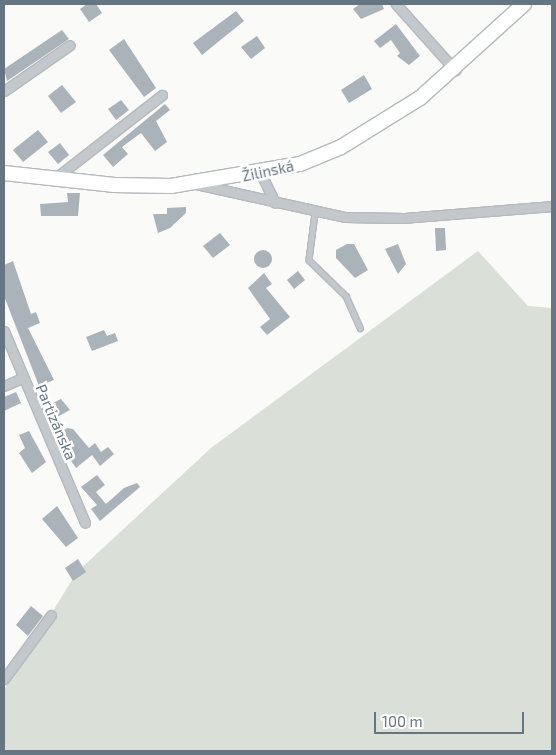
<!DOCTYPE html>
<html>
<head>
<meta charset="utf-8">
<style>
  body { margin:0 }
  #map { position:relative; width:556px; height:755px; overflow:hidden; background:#fafaf8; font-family:"Exo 2",sans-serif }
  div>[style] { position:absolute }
  .green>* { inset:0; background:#dadfd7 }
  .building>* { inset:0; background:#aab3b9 }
  .round { border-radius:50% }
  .roads { filter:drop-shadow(1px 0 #b5babe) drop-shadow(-1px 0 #b5babe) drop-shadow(0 1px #b5babe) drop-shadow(0 -1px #b5babe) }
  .service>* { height:4.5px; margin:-2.25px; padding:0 2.25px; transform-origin:2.25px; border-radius:2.25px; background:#c3c8cc }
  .minor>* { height:9px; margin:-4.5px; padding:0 4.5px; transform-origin:4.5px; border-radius:4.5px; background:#c3c8cc }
  .primary>* { height:14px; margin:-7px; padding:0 7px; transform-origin:7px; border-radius:7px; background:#fff }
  span { translate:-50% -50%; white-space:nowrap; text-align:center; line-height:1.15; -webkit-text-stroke:5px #fff; paint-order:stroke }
  .street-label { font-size:15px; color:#657683 }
  .frame { position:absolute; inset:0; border:5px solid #657683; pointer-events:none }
  .scale { position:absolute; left:374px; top:712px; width:150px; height:22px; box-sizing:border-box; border:2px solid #657683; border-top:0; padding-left:6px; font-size:15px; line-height:18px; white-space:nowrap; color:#657683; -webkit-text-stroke:4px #fff; paint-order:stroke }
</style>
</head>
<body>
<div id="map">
  <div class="green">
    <i style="clip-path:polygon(478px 251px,528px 306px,552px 308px,552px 751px,4px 751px,4px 690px,77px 572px,211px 448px)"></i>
  </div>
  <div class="building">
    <i style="clip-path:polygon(87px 4px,96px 4px,102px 13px,89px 22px,80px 9px)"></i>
    <i style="clip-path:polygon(360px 4px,382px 4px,384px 9px,361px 19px,353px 9px)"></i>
    <i style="clip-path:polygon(236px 11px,244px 21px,202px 55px,193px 43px)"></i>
    <i style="clip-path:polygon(396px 24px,420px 56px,409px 65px,397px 56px,400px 53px,391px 40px,380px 48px,374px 41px)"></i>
    <i style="clip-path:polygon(62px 30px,69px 39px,7px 81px,4px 69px)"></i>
    <i style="clip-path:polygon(257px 36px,265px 48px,251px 59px,241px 47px)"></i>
    <i style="clip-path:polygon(124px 39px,156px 88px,144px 97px,109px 50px)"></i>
    <i style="clip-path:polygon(364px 75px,372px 89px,349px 103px,341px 90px)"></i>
    <i style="clip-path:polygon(62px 85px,76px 102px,61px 113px,48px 96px)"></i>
    <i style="clip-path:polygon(121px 100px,129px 110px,116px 120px,108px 109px)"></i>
    <i style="clip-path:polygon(165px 104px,170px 110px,156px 121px,167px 142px,155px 151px,141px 133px,122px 147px,128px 154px,113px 167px,103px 155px)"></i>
    <i style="clip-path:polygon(38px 130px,48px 142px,23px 162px,13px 150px)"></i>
    <i style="clip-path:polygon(60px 143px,69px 155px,58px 164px,48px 152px)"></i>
    <i style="clip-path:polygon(67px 193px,80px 193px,78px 216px,41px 216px,40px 204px,68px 202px)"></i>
    <i style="clip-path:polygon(186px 207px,186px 213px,170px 228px,158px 233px,153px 214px,167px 214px,167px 208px)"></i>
    <i style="clip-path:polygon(435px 228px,445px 228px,446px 250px,436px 251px)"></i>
    <i style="clip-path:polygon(220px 233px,230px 245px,213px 258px,203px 246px)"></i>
    <i style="clip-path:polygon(347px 244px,354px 244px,368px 270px,355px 278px,336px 258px,336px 250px)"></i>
    <i style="clip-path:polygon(398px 244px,406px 264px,398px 274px,385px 249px)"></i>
    <i class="round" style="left:254px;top:250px;width:18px;height:18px"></i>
    <i style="clip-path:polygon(13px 261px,31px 314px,36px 312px,40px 323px,28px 328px,54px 380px,39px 386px,4px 296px,4px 265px)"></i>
    <i style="clip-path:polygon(298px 271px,305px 280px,294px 289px,287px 280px)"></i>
    <i style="clip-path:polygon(264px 273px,272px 284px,266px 288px,290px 317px,267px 335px,260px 327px,270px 319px,248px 288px)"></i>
    <i style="clip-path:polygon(104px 330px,107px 336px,115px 333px,118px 341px,92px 351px,86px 337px)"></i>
    <i style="clip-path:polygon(16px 392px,21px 403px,4px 411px,4px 397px)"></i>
    <i style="clip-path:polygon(61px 399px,70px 410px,55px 418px,49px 405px)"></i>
    <i style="clip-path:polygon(67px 428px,73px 429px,89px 448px,95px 443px,101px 452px,108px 447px,114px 454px,100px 466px,92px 455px,76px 468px,69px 458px,73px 455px,57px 436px)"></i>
    <i style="clip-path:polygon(29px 431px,46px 462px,32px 473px,19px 453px,25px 448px,19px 435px)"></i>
    <i style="clip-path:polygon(97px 475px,105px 485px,96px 492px,106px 504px,124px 488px,137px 483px,140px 487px,100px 521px,91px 509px,97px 505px,81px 487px)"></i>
    <i style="clip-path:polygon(57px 506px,78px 538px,66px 547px,42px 519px)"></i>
    <i style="clip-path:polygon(78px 559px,86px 572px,73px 581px,65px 568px)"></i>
    <i style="clip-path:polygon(31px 606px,43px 616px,28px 636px,16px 625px)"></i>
  </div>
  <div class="roads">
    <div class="service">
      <i style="left:315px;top:213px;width:47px;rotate:97.3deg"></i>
      <i style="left:309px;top:260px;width:52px;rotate:44.2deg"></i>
      <i style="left:346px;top:296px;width:35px;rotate:66deg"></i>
    </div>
    <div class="minor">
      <i style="left:396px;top:4px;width:89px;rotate:48.2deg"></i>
      <i style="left:4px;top:91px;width:80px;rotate:-34.9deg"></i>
      <i style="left:261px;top:174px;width:32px;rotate:64deg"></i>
      <i style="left:54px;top:179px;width:137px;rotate:-37.9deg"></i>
      <i style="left:196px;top:184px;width:153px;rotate:12.5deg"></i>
      <i style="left:345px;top:217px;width:58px;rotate:1deg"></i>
      <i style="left:403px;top:218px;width:149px;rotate:-4.6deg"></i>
      <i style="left:4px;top:331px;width:208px;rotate:67.1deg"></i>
      <i style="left:4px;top:386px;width:20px;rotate:-24deg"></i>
      <i style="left:4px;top:679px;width:79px;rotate:-53.7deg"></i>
    </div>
    <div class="primary">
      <i style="left:4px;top:173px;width:111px;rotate:6.2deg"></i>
      <i style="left:114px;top:185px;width:57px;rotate:1deg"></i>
      <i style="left:171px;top:186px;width:131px;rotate:-9.7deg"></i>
      <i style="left:300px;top:164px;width:44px;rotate:-22.5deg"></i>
      <i style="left:341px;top:147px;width:93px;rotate:-31.8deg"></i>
      <i style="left:420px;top:98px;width:140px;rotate:-42.1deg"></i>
    </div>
  </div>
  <div class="street-label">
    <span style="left:268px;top:171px;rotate:-12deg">Žilinská</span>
    <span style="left:56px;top:422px;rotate:67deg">Partizánska</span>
  </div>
  <div class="frame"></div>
  <div class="scale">100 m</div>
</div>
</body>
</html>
